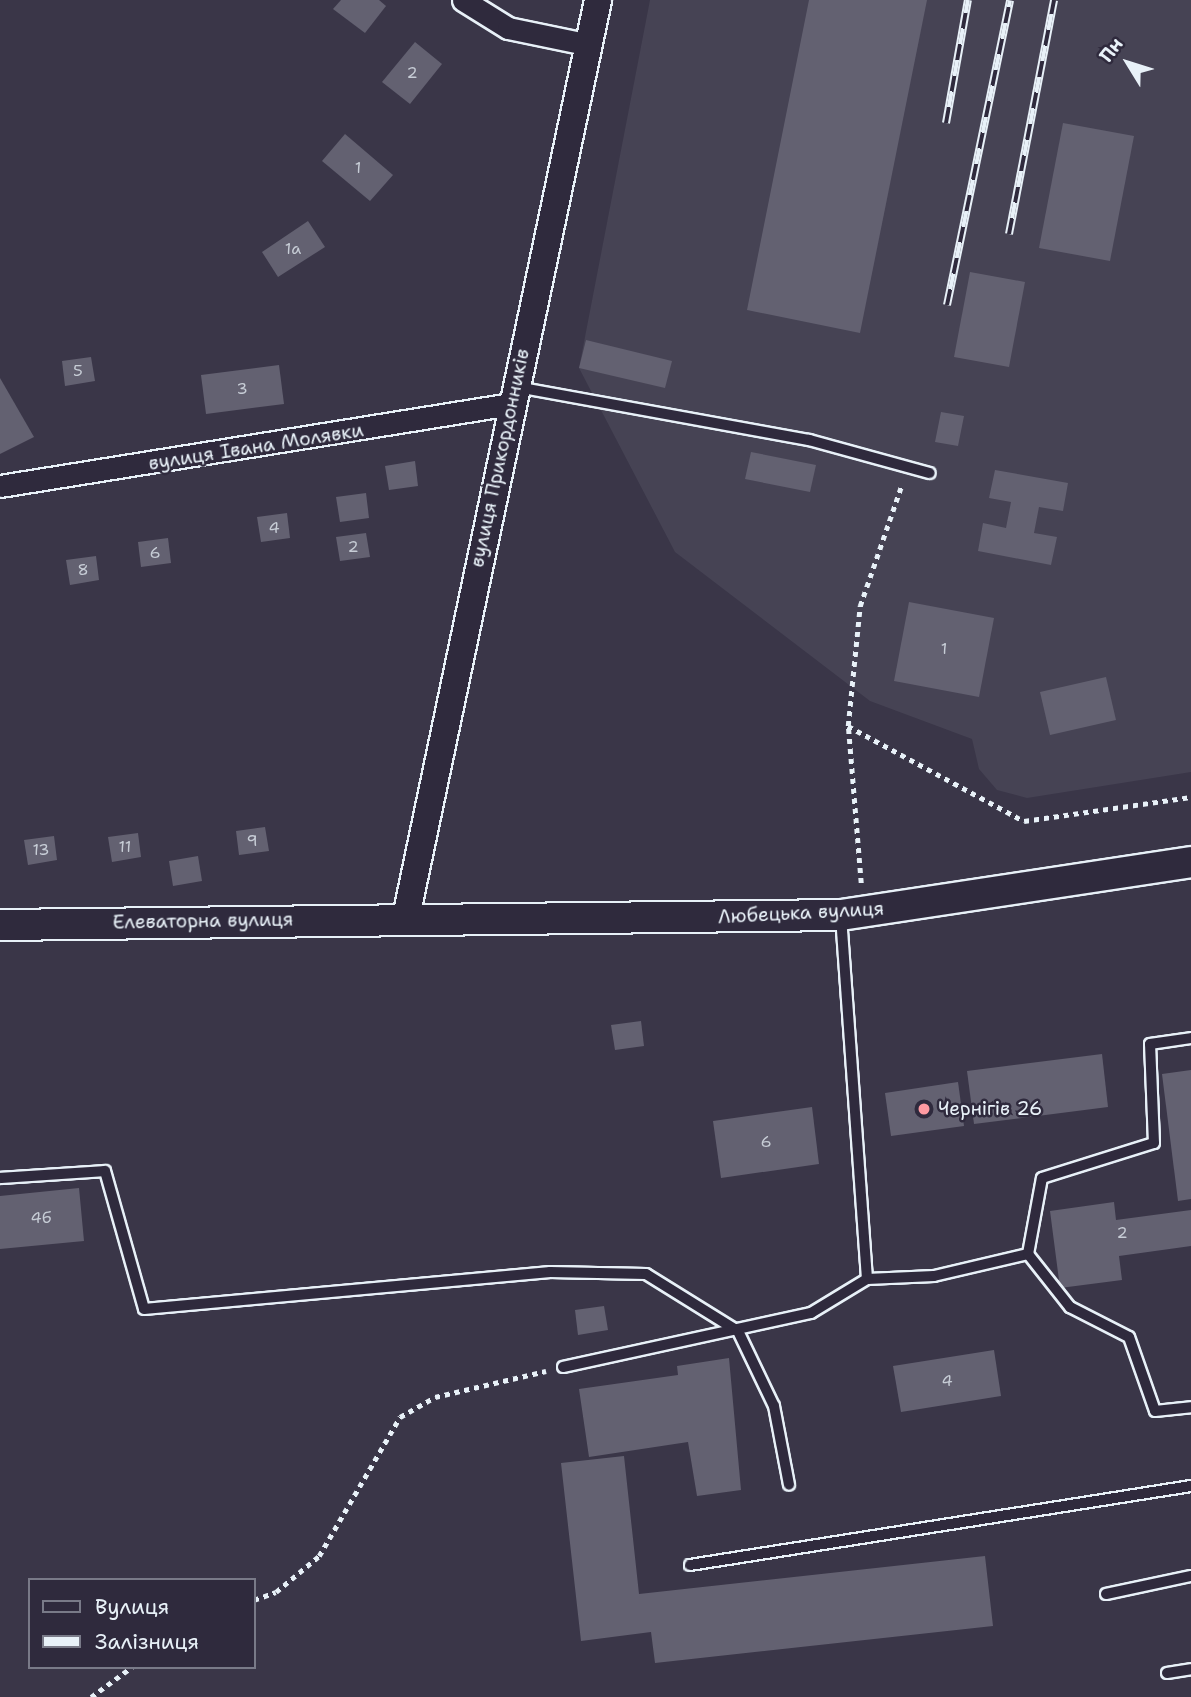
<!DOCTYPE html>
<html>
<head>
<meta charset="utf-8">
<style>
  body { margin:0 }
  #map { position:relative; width:1191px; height:1697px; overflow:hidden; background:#3a3648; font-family:"Shantell Sans",sans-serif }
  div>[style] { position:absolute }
  .built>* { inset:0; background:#464354 }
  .building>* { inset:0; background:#636171 }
  .path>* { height:4.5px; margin-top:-2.25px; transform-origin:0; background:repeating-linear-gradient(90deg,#e8f1f8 0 5px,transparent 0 10px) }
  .roads { filter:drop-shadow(2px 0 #e8f1f8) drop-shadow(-2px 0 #e8f1f8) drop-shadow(0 2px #e8f1f8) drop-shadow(0 -2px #e8f1f8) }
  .service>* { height:10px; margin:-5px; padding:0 5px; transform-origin:5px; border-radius:5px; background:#2f2a3d }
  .minor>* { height:21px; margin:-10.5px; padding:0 10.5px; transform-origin:10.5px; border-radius:10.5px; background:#2f2a3d }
  .tertiary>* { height:26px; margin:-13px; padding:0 13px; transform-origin:13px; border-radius:13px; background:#2f2a3d }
  .secondary>* { height:30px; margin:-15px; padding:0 15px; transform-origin:15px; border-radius:15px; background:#2f2a3d }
  .rail>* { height:8px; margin-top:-4px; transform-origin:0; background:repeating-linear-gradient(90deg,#2f2a3d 0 16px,#e8f1f8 0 32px); box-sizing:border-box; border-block:2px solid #e8f1f8 }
  .dots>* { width:19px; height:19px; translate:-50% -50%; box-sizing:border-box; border:4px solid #2f2a3d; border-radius:50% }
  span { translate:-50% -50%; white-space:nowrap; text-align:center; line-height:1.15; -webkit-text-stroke:5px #2f2a3d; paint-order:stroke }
  .number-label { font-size:16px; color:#c7cdd6 }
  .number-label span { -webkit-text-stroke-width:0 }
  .street-label { font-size:19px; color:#e8f1f8 }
  .poi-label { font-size:19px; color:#e8f1f8 }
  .left { translate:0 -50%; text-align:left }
  .legend { position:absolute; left:28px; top:1578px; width:228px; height:91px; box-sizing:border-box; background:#2f2a3d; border:2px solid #797a88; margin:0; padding:9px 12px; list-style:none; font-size:21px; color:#e8f1f8 }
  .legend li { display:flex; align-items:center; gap:14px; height:35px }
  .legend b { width:35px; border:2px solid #797a88 }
  .north { position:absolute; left:1093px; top:28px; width:70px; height:70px; -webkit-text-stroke:5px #2f2a3d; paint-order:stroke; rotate:308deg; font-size:19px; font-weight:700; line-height:28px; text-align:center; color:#e8f1f8 }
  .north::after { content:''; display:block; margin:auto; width:24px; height:32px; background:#e8f1f8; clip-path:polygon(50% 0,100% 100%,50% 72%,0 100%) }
</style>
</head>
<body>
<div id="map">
  <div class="built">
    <i style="clip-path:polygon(650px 0,1191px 0,1191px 772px,1027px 798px,997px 790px,979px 769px,972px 739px,870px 701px,675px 552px,579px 368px)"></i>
  </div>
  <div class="building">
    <i style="clip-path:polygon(341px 0,379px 0,386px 6px,365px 33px,333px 9px)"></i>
    <i style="clip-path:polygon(809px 0,927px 0,860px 333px,747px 310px)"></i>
    <i style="clip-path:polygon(415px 42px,442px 64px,410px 104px,382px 82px)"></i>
    <i style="clip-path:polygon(1063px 123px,1134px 136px,1110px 261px,1039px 248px)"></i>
    <i style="clip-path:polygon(345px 134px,393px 175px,370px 201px,322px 161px)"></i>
    <i style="clip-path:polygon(308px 221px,325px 247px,278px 277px,262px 252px)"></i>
    <i style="clip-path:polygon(970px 272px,1025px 282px,1009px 367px,954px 357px)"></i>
    <i style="clip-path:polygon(586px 340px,672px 361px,665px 388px,579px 368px)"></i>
    <i style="clip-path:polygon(91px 357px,95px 381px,65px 386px,62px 361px)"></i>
    <i style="clip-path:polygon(279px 365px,284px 404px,206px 414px,201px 375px)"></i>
    <i style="clip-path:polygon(0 378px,34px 437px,0 454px)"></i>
    <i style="clip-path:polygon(941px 412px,964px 416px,958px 446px,935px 442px)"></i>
    <i style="clip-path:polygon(751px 452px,816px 465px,810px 492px,745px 479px)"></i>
    <i style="clip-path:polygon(415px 461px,418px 486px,389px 490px,385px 466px)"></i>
    <i style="clip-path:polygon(995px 470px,1068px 483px,1063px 511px,1039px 507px,1034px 533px,1057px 537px,1051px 565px,978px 551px,983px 523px,1006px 528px,1011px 502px,989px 498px)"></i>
    <i style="clip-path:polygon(366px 493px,369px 518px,340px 522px,336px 497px)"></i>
    <i style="clip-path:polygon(287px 513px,290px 538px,261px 542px,257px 517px)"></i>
    <i style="clip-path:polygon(366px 533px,370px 557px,340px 561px,336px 537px)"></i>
    <i style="clip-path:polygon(168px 538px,171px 563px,141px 567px,138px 542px)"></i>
    <i style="clip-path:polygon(96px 556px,99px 580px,70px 585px,66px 560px)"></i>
    <i style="clip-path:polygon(909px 602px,994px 618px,979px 697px,894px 681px)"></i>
    <i style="clip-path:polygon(1106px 677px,1116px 720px,1050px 735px,1040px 692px)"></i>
    <i style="clip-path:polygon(265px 827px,269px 851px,239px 855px,236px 831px)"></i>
    <i style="clip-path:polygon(138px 833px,141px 857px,112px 862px,108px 837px)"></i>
    <i style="clip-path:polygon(54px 836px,57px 860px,28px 865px,24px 840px)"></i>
    <i style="clip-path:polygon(198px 856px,202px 881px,173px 886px,169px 861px)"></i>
    <i style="clip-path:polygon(641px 1021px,644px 1046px,615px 1050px,611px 1025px)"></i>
    <i style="clip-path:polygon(1102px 1054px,1108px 1107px,974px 1124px,967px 1071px)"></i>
    <i style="clip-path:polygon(1191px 1070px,1191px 1199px,1178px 1201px,1162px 1074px)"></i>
    <i style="clip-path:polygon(958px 1082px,964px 1126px,891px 1136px,885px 1093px)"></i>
    <i style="clip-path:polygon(812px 1107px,819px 1164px,721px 1178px,713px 1121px)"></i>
    <i style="clip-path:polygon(79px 1188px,84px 1241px,0 1249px,0 1196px)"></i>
    <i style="clip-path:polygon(1114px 1202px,1116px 1220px,1191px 1210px,1191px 1246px,1119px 1256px,1122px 1280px,1060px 1288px,1050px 1211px)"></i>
    <i style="clip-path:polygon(604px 1306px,608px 1330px,578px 1335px,575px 1310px)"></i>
    <i style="clip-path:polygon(994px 1350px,1001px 1396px,901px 1412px,893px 1366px)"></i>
    <i style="clip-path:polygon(729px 1358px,741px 1490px,697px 1496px,688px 1442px,589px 1457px,579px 1389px,678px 1375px,677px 1366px)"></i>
    <i style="clip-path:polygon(624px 1456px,639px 1594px,985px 1556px,993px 1626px,655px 1663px,651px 1632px,581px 1641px,561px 1463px)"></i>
  </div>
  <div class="path">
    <i style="left:848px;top:726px;width:200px;rotate:28.4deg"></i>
    <i style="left:1024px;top:821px;width:169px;rotate:-8.2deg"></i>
    <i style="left:861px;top:883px;width:158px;rotate:-94.7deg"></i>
    <i style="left:848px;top:726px;width:121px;rotate:-84.3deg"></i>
    <i style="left:860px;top:606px;width:129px;rotate:-71deg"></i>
    <i style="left:254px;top:1600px;width:23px;rotate:-20deg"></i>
    <i style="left:276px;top:1592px;width:56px;rotate:-39.9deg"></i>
    <i style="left:319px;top:1556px;width:161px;rotate:-59.8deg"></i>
    <i style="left:400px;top:1417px;width:40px;rotate:-29.7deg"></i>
    <i style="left:435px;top:1397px;width:114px;rotate:-13.2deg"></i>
    <i style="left:91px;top:1697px;width:51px;rotate:-36.2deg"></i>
  </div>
  <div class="roads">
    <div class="service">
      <i style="left:517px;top:387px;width:297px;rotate:10.3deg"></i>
      <i style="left:809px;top:440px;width:125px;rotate:15.3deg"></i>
      <i style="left:0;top:1178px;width:105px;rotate:-3.8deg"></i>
      <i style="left:105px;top:1171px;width:143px;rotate:74.2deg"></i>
      <i style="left:144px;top:1309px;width:408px;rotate:-5.2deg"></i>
      <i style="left:550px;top:1272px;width:96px;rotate:1.2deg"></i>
      <i style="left:646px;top:1274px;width:108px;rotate:31.8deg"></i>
      <i style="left:738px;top:1331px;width:83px;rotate:64.4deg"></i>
      <i style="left:774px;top:1406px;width:80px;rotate:79.2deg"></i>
      <i style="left:1028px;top:1254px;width:68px;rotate:51.6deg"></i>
      <i style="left:1070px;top:1307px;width:66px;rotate:27deg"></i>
      <i style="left:1129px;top:1337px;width:78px;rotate:70.6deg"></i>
      <i style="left:1155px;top:1411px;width:36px;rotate:-6deg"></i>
      <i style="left:867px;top:1279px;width:67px;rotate:-2.6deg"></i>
      <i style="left:934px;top:1276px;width:97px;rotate:-13.2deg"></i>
      <i style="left:1028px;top:1254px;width:77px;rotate:-79.6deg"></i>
      <i style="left:1042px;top:1178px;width:117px;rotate:-17.4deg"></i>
      <i style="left:1154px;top:1143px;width:99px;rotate:-92.3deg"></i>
      <i style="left:1150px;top:1044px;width:41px;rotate:-8.3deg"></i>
      <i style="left:563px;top:1367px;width:254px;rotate:-12.3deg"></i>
      <i style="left:811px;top:1313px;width:66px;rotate:-31.3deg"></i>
      <i style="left:867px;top:1279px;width:362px;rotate:-94.1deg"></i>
      <i style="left:690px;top:1565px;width:507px;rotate:-8.96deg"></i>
      <i style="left:1106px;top:1594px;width:87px;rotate:-12deg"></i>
      <i style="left:1167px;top:1673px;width:24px;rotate:-9deg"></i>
    </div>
    <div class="minor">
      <i style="left:463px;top:0;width:53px;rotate:31.9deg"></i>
      <i style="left:508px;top:28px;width:84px;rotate:11.7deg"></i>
      <i style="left:0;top:486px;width:518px;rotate:-9.12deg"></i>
    </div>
    <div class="tertiary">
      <i style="left:406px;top:917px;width:937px;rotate:-78.17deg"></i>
    </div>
    <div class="secondary">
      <i style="left:0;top:925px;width:841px;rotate:-0.68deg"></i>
      <i style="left:841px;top:915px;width:354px;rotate:-8.6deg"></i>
    </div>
  </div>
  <div class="rail">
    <i style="left:946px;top:123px;width:125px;rotate:-79.9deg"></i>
    <i style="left:1009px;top:234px;width:238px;rotate:-79.1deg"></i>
    <i style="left:947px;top:305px;width:311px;rotate:-78.3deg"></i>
  </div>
  <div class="dots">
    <i style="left:924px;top:1109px;background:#ff9aa2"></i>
  </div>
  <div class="number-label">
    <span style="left:412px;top:73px">2</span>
    <span style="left:358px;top:168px">1</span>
    <span style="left:293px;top:249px">1а</span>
    <span style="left:78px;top:371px">5</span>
    <span style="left:242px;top:389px">3</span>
    <span style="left:274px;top:528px">4</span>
    <span style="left:353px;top:547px">2</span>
    <span style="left:155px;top:553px">6</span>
    <span style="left:83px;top:570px">8</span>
    <span style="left:944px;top:649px">1</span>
    <span style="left:252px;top:841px">9</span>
    <span style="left:125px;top:847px">11</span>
    <span style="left:41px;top:850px">13</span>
    <span style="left:766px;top:1142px">6</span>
    <span style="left:41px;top:1218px">4б</span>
    <span style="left:1122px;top:1233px">2</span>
    <span style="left:947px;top:1381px">4</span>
  </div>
  <div class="street-label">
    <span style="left:256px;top:447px;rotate:-9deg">вулиця Івана Молявки</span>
    <span style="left:500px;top:458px;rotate:-78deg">вулиця Прикордонників</span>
    <span style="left:801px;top:913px;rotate:-3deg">Любецька вулиця</span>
    <span style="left:203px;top:921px;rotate:-1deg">Елеваторна вулиця</span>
  </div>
  <div class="poi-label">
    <span class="left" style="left:938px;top:1109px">Чернігів 26</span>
  </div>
  <ul class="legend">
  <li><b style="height:9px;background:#2f2a3d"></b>Вулиця</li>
  <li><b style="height:9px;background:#e8f1f8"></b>Залізниця</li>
  </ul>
  <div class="north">Пн</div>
</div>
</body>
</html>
